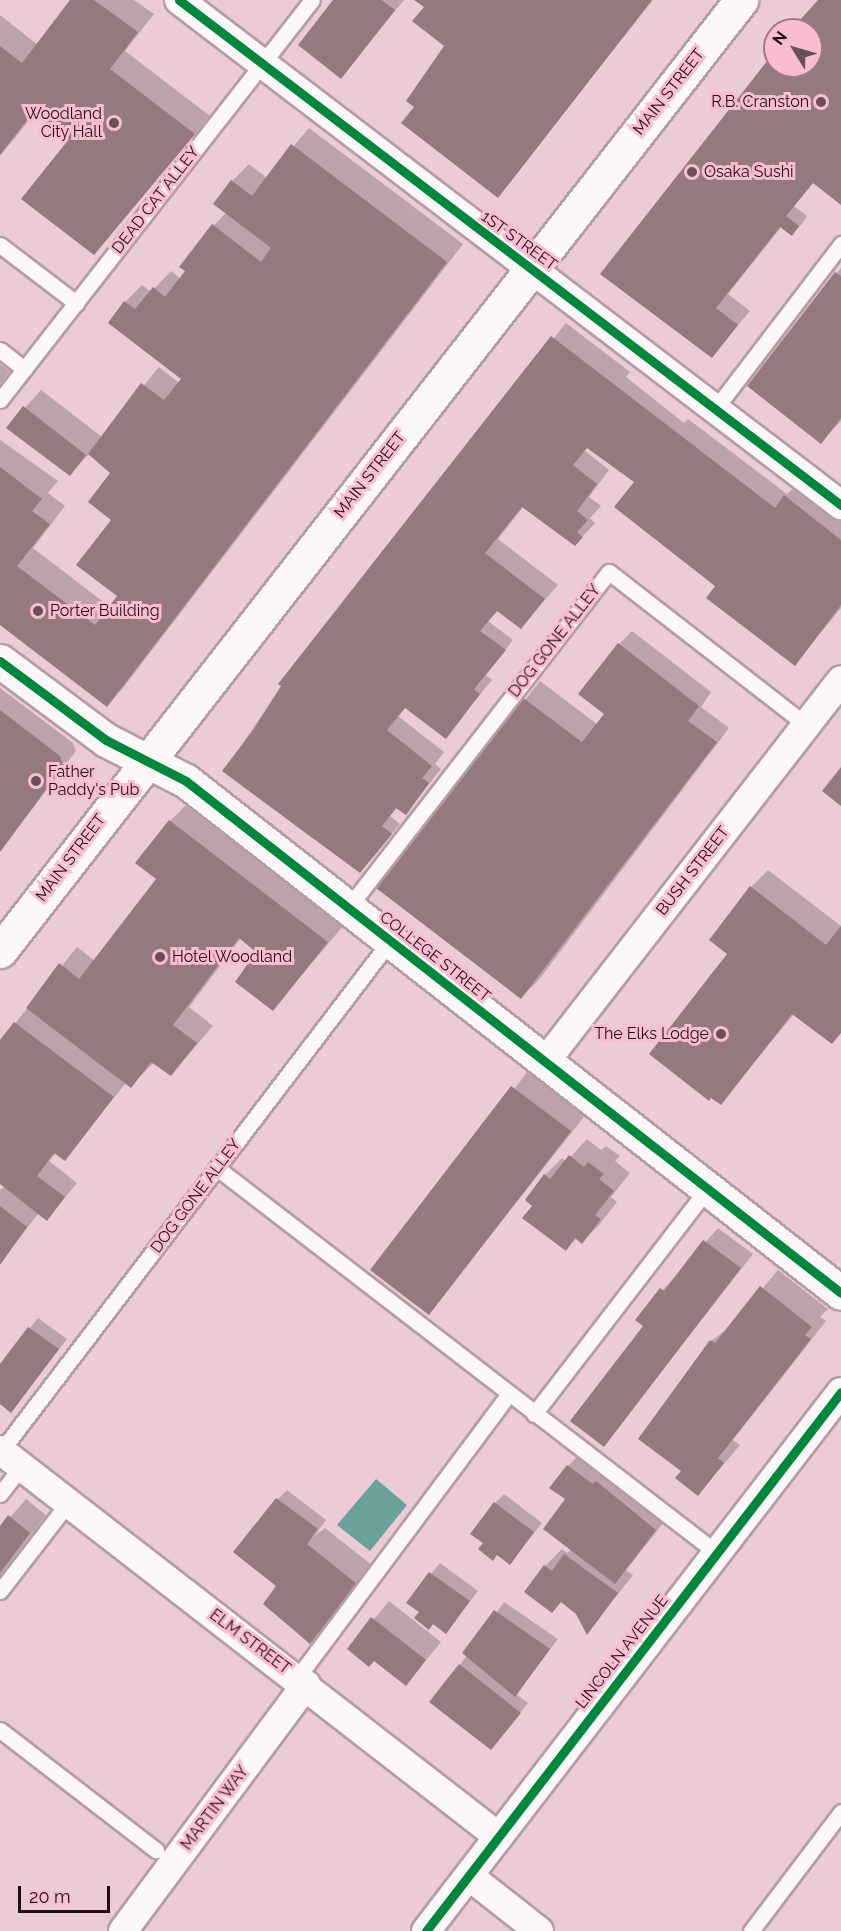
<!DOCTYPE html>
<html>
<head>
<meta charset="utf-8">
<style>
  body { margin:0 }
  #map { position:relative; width:841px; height:1931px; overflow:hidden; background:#ebcbd5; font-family:Raleway,sans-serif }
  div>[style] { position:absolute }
  .water>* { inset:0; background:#6aa29a }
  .shadow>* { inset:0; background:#0003 }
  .building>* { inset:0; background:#94797f }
  .roads { filter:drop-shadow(2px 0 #b69ca4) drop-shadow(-2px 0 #b69ca4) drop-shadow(0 2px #b69ca4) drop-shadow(0 -2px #b69ca4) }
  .lane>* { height:15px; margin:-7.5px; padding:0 7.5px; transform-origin:7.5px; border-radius:7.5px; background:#fcf7f9 }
  .street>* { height:28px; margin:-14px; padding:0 14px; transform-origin:14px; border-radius:14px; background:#fcf7f9 }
  .secondary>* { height:33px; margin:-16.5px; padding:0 16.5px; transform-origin:16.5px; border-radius:16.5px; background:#fcf7f9 }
  .primary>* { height:33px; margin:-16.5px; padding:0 16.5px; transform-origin:16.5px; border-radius:16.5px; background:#fcf7f9 }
  .cycleway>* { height:9px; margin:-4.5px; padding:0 4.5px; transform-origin:4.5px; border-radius:4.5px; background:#00873e }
  .dots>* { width:16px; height:16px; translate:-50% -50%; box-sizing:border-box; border:3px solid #f8becf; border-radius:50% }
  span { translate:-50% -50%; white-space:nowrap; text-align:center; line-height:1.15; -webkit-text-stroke:6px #f8becf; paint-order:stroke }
  .street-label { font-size:16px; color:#240c15 }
  .poi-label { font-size:16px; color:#240c15 }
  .right { translate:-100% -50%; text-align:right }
  .left { translate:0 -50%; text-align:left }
  .north { position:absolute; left:763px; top:18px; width:60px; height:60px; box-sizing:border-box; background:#f8becf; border:2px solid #a37785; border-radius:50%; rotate:307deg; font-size:16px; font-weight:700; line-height:24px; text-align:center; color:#240c15 }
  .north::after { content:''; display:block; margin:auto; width:21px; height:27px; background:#6a4f58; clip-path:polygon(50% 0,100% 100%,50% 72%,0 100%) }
  .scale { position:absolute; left:18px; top:1886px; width:92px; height:27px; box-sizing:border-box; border:3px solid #240c15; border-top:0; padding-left:8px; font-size:18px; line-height:21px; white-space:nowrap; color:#240c15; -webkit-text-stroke:4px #f8becf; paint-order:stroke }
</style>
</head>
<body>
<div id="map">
  <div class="water">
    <i style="clip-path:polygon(376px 1479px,407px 1505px,370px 1551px,337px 1525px)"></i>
  </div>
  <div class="shadow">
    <i style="clip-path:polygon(72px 0,134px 0,154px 14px,125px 51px,210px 116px,94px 253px,71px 139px,36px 112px,0 156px,0 15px,38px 45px)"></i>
    <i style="clip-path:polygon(334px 0,404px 0,341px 77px)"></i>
    <i style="clip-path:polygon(417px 0,652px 0,652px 1px,498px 196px,416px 107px,446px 46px,426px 7px)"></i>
    <i style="clip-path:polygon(820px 0,841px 0,841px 203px,814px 182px,794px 206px,807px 216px,801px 225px,792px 234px,782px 226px,728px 294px,750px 311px,712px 356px,602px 274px,775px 56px,775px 66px,811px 66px,811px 30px,796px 30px)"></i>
    <i style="clip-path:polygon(309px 128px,463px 244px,123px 688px,106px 705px,0 624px,0 440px,58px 481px,48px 493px,65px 506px,33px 548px,110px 607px,119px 596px,112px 472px,89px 454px,70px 474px,8px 427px,41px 390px,102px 437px,159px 367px,179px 383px,183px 378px,125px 302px,142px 285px,151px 292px,171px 271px,181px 279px,214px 225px,227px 212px,232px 181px,249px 164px,267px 178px)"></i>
    <i style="clip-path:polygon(841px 268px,841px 421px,821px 442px,749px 386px)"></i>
    <i style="clip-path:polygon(566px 323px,630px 372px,626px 377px,684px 423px,688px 419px,787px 494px,802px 479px,841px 510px,841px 608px,795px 664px,636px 482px,588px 447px,584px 450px,609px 470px,589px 497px,601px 506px,590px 518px,595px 523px,588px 531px,574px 544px,524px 506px,498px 539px,558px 585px,521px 627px,498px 610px,488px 621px,513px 640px,486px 675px,492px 680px,445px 737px,405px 707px,398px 716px,444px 752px,435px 764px,441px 769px,406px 813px,398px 807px,390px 816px,400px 824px,369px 862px,312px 838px,224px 771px,298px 662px,380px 554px)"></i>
    <i style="clip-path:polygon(0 364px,10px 371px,0 384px)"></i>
    <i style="clip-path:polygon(632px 631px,711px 692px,701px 707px,729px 728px,538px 981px,521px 997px,378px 887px,540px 681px,597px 724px,606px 713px,619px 644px)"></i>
    <i style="clip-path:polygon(0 688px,73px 743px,76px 751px,0 852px)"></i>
    <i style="clip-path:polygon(187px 804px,344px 925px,273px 1009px,259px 951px,241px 938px,189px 1007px,213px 1026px,171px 1075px,154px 1062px,131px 1086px,126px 1083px,64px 1159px,56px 1153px,49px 1161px,77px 1183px,47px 1219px,39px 1213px,0 1262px,0 1190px,5px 1186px,0 1182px,0 1042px,77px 947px,95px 961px,158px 879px,170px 821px)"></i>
    <i style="clip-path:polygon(768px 870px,841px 926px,841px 1033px,794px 1014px,721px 1103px,729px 954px,751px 887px)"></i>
    <i style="clip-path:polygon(529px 1070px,587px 1113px,429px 1313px,372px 1270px)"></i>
    <i style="clip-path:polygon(587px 1139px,601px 1150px,606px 1146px,620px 1156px,615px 1161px,630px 1173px,611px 1197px,617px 1202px,599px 1225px,582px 1242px,577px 1238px,566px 1249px,534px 1205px,545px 1175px,562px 1158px,566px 1162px)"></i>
    <i style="clip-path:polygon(718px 1228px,753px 1254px,603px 1445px,645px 1326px,637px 1319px)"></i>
    <i style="clip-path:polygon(778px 1270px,828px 1309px,820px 1317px,826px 1321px,733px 1440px,740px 1445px,698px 1494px,683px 1471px,640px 1439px,711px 1341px,731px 1326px)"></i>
    <i style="clip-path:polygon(38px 1318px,67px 1339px,11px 1411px,0 1402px,0 1366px)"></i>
    <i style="clip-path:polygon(585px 1449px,672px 1512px,626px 1570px,633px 1575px,588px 1632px,577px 1613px,562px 1601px,552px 1611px,545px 1566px,562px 1549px,567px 1553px,572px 1549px,568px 1466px)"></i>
    <i style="clip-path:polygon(287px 1490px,326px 1520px,314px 1536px,325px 1528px,373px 1566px,310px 1642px,278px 1586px,278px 1499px)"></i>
    <i style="clip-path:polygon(504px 1494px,542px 1523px,510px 1563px,485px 1543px,495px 1503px)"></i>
    <i style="clip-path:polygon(26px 1499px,46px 1515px,0 1576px,0 1529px)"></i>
    <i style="clip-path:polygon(440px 1563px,478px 1591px,446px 1632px,408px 1603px)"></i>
    <i style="clip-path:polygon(389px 1601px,441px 1642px,406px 1684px,375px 1659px,349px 1649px)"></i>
    <i style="clip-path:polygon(504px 1602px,558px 1639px,516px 1694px,528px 1703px,491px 1748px,460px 1665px)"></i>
  </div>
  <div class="building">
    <i style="clip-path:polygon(70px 0,94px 0,138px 32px,110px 69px,195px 134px,94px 255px,21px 199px,69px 139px,33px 112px,0 155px,0 46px,22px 63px)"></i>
    <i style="clip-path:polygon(333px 0,381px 0,395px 10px,341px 79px,298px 45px)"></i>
    <i style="clip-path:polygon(414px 0,652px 0,498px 198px,401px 123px,414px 107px,406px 101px,444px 46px,412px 21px,424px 7px)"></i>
    <i style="clip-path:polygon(818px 0,841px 0,841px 205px,813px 183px,786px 216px,799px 226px,792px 236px,780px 227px,716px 308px,738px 325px,712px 358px,600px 274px,775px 51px,775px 66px,811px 66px,811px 30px,791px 30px)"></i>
    <i style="clip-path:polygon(291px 144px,447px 262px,107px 707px,0 625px,0 467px,42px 499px,32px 511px,50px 524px,17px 566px,95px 625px,117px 596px,76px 565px,111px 520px,88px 502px,110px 473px,88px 454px,141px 383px,164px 400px,181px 379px,108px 323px,124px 301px,135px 309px,153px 287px,165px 297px,185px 271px,179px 267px,212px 224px,261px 262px,271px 248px,213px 204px,231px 180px,252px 196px)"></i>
    <i style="clip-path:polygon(835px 272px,841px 276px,841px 418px,821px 444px,747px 386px)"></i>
    <i style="clip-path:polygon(551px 336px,775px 508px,784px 495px,841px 540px,841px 605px,795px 666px,706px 598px,715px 586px,614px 507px,634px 482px,587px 448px,573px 465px,597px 484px,577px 511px,588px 520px,577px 532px,583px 537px,575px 546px,522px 507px,485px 553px,545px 599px,521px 629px,497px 611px,480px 631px,506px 650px,474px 689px,480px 694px,446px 739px,405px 708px,387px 730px,432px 766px,422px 778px,429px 783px,406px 815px,396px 808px,382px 826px,392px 834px,360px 873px,222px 771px,254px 729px,281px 686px,278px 684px)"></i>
    <i style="clip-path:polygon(23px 406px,86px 455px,70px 476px,6px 428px)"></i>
    <i style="clip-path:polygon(618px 643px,699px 706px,688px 721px,717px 742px,521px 999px,376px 888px,522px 697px,582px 742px,604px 714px,578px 694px)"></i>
    <i style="clip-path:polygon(0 710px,60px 756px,63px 766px,0 852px)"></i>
    <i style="clip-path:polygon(841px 767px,841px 806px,822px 791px)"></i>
    <i style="clip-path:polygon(169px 820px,328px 942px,273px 1011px,235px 982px,256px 952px,239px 938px,173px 1025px,197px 1043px,171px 1076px,151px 1062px,131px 1088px,26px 1008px,59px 963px,79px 979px,156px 879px,135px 863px)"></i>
    <i style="clip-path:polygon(750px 886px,826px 945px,841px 926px,841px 1033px,832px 1044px,792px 1014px,721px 1105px,711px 1098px,709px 1101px,649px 1054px,727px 954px,709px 940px)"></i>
    <i style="clip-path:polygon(14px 1022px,114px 1097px,65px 1161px,54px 1153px,37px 1176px,65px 1197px,47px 1221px,0 1184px,0 1040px)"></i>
    <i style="clip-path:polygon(511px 1086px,571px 1131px,429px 1315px,370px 1270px)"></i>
    <i style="clip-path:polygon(569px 1155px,584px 1167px,588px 1162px,604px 1174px,599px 1179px,614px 1191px,595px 1215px,601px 1219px,582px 1244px,575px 1238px,566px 1251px,522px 1218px,532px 1206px,525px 1200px,544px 1174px,550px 1179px)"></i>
    <i style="clip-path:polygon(0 1206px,27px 1227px,0 1265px)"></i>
    <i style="clip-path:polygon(703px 1240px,741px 1268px,604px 1447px,570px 1421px,643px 1326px,635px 1320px,660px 1288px,664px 1291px)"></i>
    <i style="clip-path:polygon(760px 1286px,812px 1327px,805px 1335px,811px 1339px,718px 1458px,724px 1463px,698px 1496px,675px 1478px,681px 1471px,638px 1439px,710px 1340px,715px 1343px)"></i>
    <i style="clip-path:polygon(28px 1327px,59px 1349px,11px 1413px,0 1404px,0 1364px)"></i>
    <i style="clip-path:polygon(567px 1465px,593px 1484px,596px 1481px,656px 1530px,615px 1584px,543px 1529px,565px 1499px,549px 1488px)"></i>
    <i style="clip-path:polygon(276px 1498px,318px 1529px,307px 1544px,357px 1584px,310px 1644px,263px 1604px,276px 1586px,233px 1552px)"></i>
    <i style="clip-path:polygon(494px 1502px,534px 1532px,510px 1565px,497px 1555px,493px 1561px,478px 1549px,483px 1543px,470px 1534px)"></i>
    <i style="clip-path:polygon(8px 1515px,30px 1533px,0 1573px,0 1526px)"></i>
    <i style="clip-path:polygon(564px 1554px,618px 1593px,587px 1635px,576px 1614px,561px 1602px,552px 1613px,524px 1592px,544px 1565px,552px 1571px)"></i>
    <i style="clip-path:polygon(429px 1572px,470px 1601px,446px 1634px,433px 1624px,429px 1630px,414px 1618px,419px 1612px,406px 1603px)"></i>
    <i style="clip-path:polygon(494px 1610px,550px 1649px,515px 1697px,462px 1653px)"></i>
    <i style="clip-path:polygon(371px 1617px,426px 1660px,406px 1686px,374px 1661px,369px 1667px,347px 1649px)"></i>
    <i style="clip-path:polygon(459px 1664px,521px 1713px,491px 1750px,429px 1702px)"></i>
  </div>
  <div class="roads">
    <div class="lane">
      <i style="left:0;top:245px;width:96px;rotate:37.3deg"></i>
      <i style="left:0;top:350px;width:31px;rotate:38deg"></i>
      <i style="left:0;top:400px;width:507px;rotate:-52.05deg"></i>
      <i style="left:715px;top:409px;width:208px;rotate:-52.6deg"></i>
      <i style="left:348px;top:908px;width:425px;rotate:-52.2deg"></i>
      <i style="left:609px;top:572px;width:249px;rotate:37.8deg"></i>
      <i style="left:217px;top:1168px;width:631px;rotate:37.6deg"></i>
      <i style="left:534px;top:1414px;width:285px;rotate:-52.4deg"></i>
      <i style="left:1px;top:1451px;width:641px;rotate:-52.67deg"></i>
      <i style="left:0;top:1494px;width:34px;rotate:-52deg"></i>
      <i style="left:0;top:1591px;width:111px;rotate:-52.3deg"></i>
      <i style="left:297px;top:1678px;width:354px;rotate:-53.3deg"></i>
      <i style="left:0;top:1730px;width:197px;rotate:37.6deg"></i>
      <i style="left:751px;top:1931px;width:149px;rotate:-52.9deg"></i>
    </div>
    <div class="street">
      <i style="left:179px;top:0;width:833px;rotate:37.34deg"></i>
      <i style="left:545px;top:1062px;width:483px;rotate:-52.2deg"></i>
      <i style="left:0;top:1450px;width:631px;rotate:37.8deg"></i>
      <i style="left:469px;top:1876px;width:89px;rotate:38.2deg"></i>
      <i style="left:123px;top:1931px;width:307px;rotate:-53.4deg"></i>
      <i style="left:426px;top:1931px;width:680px;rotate:-52.41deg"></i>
    </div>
    <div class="secondary">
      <i style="left:0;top:661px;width:132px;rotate:36.7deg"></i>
      <i style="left:106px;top:740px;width:90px;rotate:27.1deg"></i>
      <i style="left:186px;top:781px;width:831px;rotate:38.01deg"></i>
    </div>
    <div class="primary">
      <i style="left:0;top:951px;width:1206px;rotate:-52.07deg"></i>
    </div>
  </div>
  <div class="cycleway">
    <i style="left:179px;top:0;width:833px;rotate:37.34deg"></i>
    <i style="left:0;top:661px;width:132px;rotate:36.7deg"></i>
    <i style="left:106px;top:740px;width:90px;rotate:27.1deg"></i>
    <i style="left:186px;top:781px;width:831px;rotate:38.01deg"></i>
    <i style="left:426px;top:1931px;width:680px;rotate:-52.41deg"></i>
  </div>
  <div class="dots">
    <i style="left:821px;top:102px;background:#6a4f58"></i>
    <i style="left:114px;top:123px;background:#6a4f58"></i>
    <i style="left:692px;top:172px;background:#6a4f58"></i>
    <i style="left:38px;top:611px;background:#6a4f58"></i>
    <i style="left:36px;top:781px;background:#6a4f58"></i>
    <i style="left:160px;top:957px;background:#6a4f58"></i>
    <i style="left:721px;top:1034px;background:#6a4f58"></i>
  </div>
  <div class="street-label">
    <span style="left:669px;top:92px;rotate:-52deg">MAIN STREET</span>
    <span style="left:156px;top:200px;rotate:-52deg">DEAD CAT ALLEY</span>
    <span style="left:519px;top:241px;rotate:36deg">1ST STREET</span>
    <span style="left:370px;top:475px;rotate:-52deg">MAIN STREET</span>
    <span style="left:555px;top:641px;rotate:-52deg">DOG GONE ALLEY</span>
    <span style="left:71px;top:858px;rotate:-53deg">MAIN STREET</span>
    <span style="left:693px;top:871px;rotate:-52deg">BUSH STREET</span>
    <span style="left:435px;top:957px;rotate:38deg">COLLEGE STREET</span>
    <span style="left:196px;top:1196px;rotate:-53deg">DOG GONE ALLEY</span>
    <span style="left:250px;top:1642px;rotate:37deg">ELM STREET</span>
    <span style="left:622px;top:1652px;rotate:-52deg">LINCOLN AVENUE</span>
    <span style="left:215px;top:1808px;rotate:-53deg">MARTIN WAY</span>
  </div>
  <div class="poi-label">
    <span class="right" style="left:809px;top:102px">R.B. Cranston</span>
    <span class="right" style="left:102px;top:123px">Woodland<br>City Hall</span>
    <span class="left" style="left:704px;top:172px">Osaka Sushi</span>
    <span class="left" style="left:50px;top:611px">Porter Building</span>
    <span class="left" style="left:48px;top:781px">Father<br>Paddy's Pub</span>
    <span class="left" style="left:172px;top:957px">Hotel Woodland</span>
    <span class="right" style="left:709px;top:1034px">The Elks Lodge</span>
  </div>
  <div class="north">N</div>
  <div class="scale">20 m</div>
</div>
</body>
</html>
